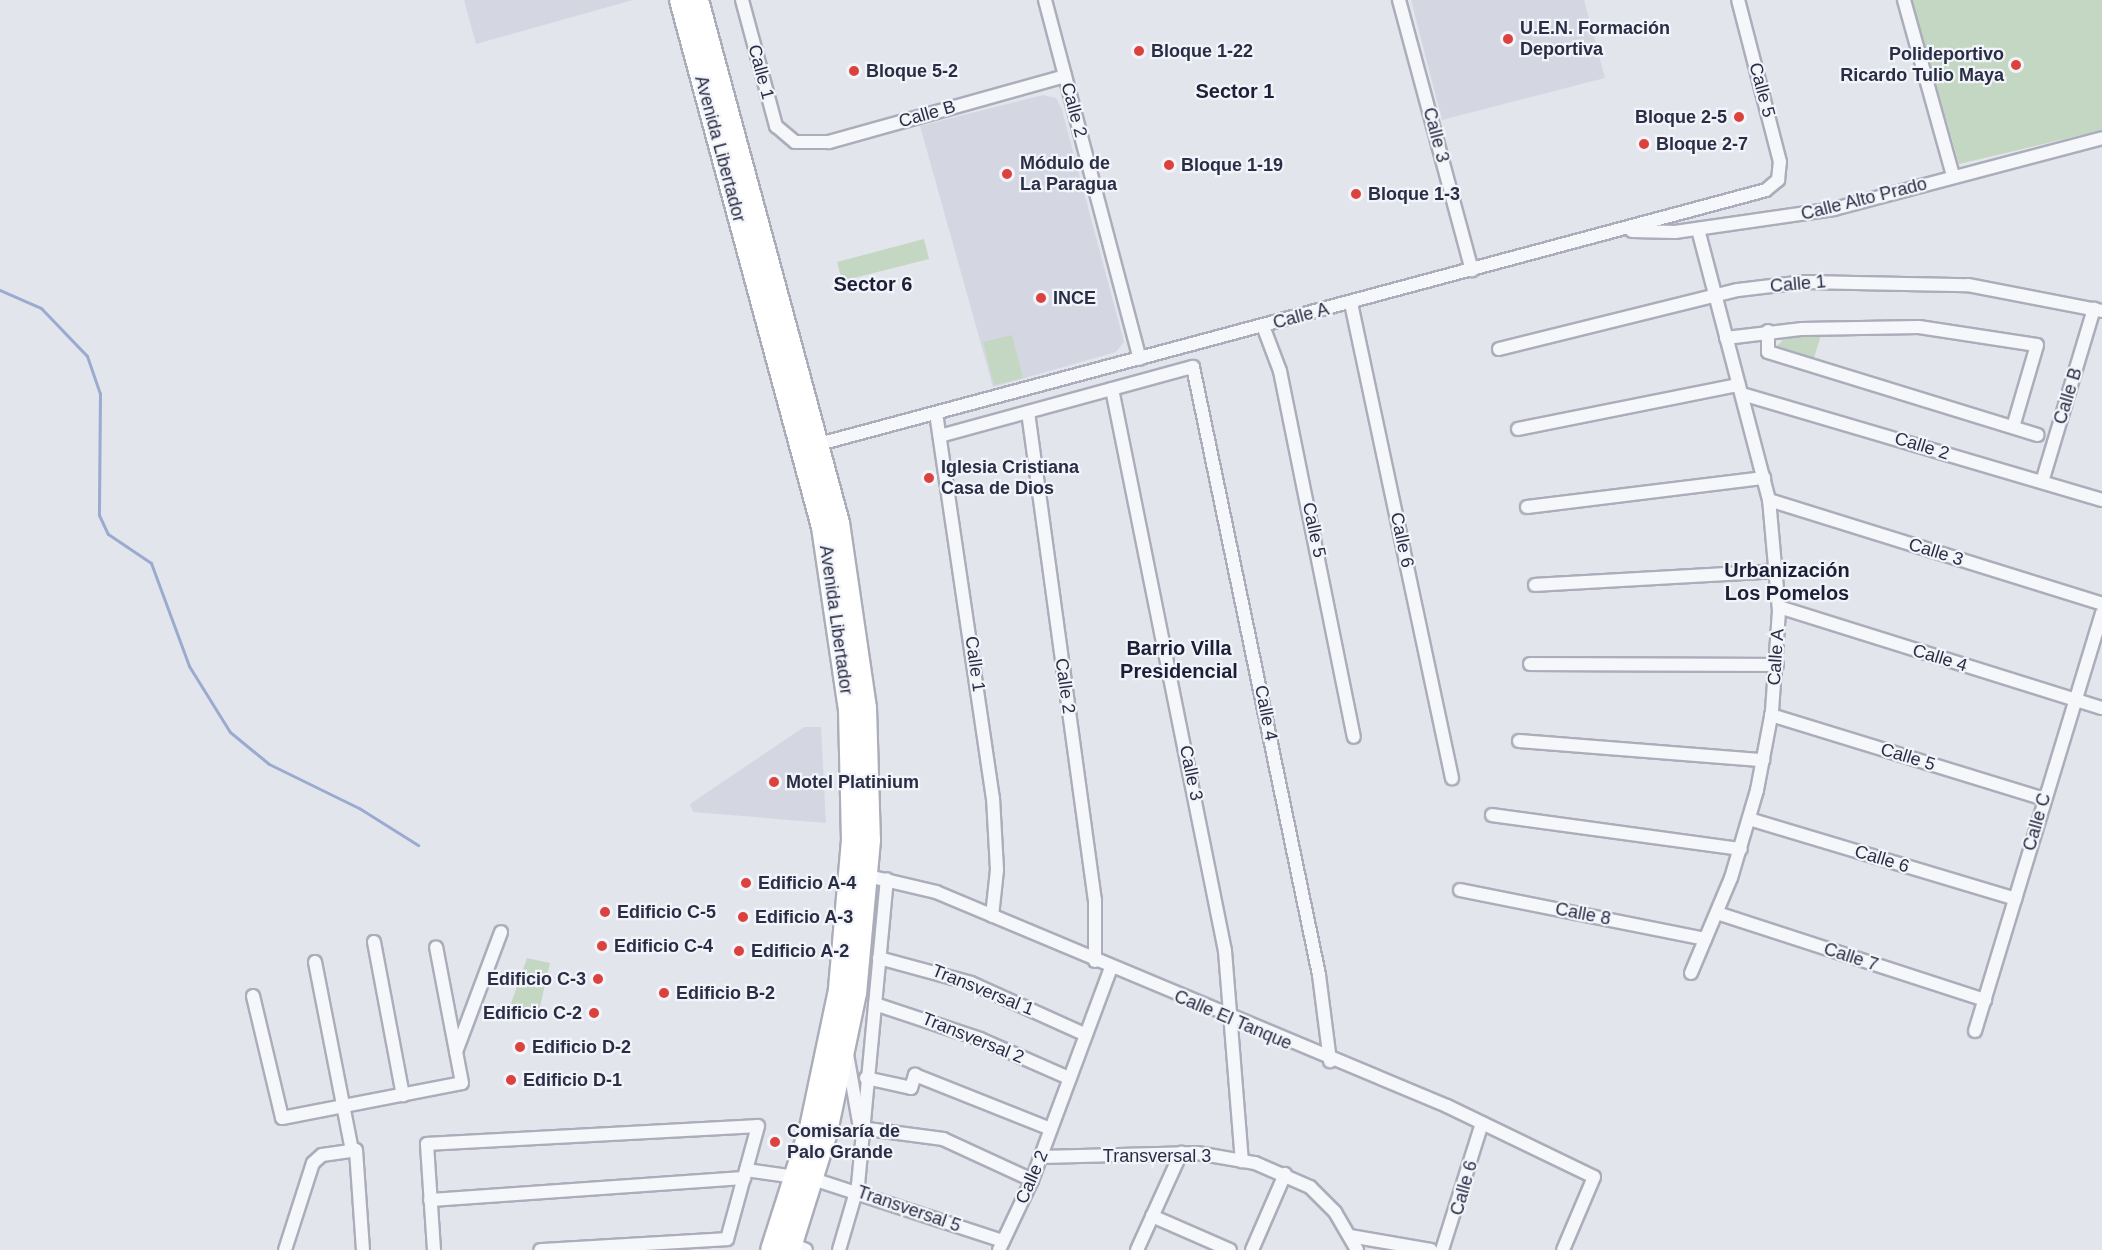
<!DOCTYPE html>
<html>
<head>
<meta charset="utf-8">
<style>
  body { margin:0 }
  #map { position:relative; width:2102px; height:1250px; overflow:hidden; background:#e3e5ec; font-family:Helvetica,sans-serif }
  div>[style] { position:absolute }
  .built>* { inset:0; background:#d4d7e1 }
  .green>* { inset:0; background:#c4d7c3 }
  .stream>* { height:3px; margin:-1.5px; padding:0 1.5px; transform-origin:1.5px; border-radius:1.5px; background:#9babcf }
  .roads { filter:drop-shadow(2px 0 #abaeba) drop-shadow(-2px 0 #abaeba) drop-shadow(0 2px #abaeba) drop-shadow(0 -2px #abaeba) }
  .street>* { height:12px; margin:-6px; padding:0 6px; transform-origin:6px; border-radius:6px; background:#f6f7fa }
  .primary>* { height:20px; margin:-10px; padding:0 10px; transform-origin:10px; border-radius:10px; background:#fff }
  .dots>* { width:16px; height:16px; translate:-50% -50%; box-sizing:border-box; border:3px solid #f3f4f9; border-radius:50% }
  span { translate:-50% -50%; white-space:nowrap; text-align:center; line-height:1.15; -webkit-text-stroke:4.5px #f3f4f9; paint-order:stroke }
  .poi-label { font-size:18px; color:#292e46; font-weight:700 }
  .left { translate:0 -50%; text-align:left }
  .right { translate:-100% -50%; text-align:right }
  .street-label { font-size:18px; color:#292e46 }
  .neighbourhood-label { font-size:20px; color:#1b1f37; font-weight:700 }
</style>
</head>
<body>
<div id="map">
  <div class="built">
    <i style="clip-path:polygon(464px 0,633px 0,476px 44px)"></i>
    <i style="clip-path:polygon(1411px 0,1584px 0,1605px 78px,1442px 120px)"></i>
    <i style="clip-path:polygon(1043px 95px,1056px 98px,1062px 110px,1124px 342px,1116px 352px,993px 387px,920px 126px)"></i>
    <i style="clip-path:polygon(804px 727px,821px 727px,826px 823px,693px 812px,690px 804px)"></i>
  </div>
  <div class="green">
    <i style="clip-path:polygon(1912px 0,2102px 0,2102px 130px,1959px 164px)"></i>
    <i style="clip-path:polygon(924px 239px,929px 259px,842px 281px,837px 262px)"></i>
    <i style="clip-path:polygon(1012px 335px,1023px 378px,994px 385px,983px 342px)"></i>
    <i style="clip-path:polygon(1821px 335px,1814px 358px,1777px 346px,1787px 336px)"></i>
    <i style="clip-path:polygon(527px 958px,550px 963px,537px 1020px,508px 1012px)"></i>
  </div>
  <div class="stream">
    <i style="left:0;top:290px;width:45px;rotate:23.7deg"></i>
    <i style="left:41px;top:308px;width:66px;rotate:46.2deg"></i>
    <i style="left:87px;top:356px;width:39px;rotate:71deg"></i>
    <i style="left:100px;top:393px;width:122px;rotate:90.5deg"></i>
    <i style="left:99px;top:515px;width:21px;rotate:65deg"></i>
    <i style="left:108px;top:534px;width:52px;rotate:34deg"></i>
    <i style="left:151px;top:563px;width:110px;rotate:69.7deg"></i>
    <i style="left:189px;top:666px;width:78px;rotate:58.2deg"></i>
    <i style="left:230px;top:732px;width:50px;rotate:39.4deg"></i>
    <i style="left:269px;top:764px;width:100px;rotate:26.1deg"></i>
    <i style="left:359px;top:808px;width:70px;rotate:32.1deg"></i>
  </div>
  <div class="roads">
    <div class="street">
      <i style="left:742px;top:0;width:131px;rotate:74.9deg"></i>
      <i style="left:776px;top:126px;width:25px;rotate:40deg"></i>
      <i style="left:795px;top:142px;width:34px"></i>
      <i style="left:829px;top:142px;width:245px;rotate:-15.6deg"></i>
      <i style="left:1045px;top:0;width:371px;rotate:75.2deg"></i>
      <i style="left:1399px;top:0;width:280px;rotate:74.9deg"></i>
      <i style="left:1904px;top:0;width:182px;rotate:74.4deg"></i>
      <i style="left:1632px;top:231px;width:43px;rotate:1.3deg"></i>
      <i style="left:1675px;top:232px;width:161px;rotate:-8.2deg"></i>
      <i style="left:1834px;top:209px;width:277px;rotate:-14.8deg"></i>
      <i style="left:1351px;top:303px;width:486px;rotate:78deg"></i>
      <i style="left:1263px;top:326px;width:48px;rotate:69.3deg"></i>
      <i style="left:1280px;top:371px;width:373px;rotate:78.6deg"></i>
      <i style="left:1768px;top:331px;width:21px;rotate:90deg"></i>
      <i style="left:1768px;top:352px;width:282px;rotate:17.1deg"></i>
      <i style="left:1726px;top:338px;width:77px;rotate:-6.8deg"></i>
      <i style="left:1802px;top:329px;width:117px;rotate:-1deg"></i>
      <i style="left:1919px;top:327px;width:119px;rotate:8.7deg"></i>
      <i style="left:2037px;top:345px;width:85px;rotate:106.3deg"></i>
      <i style="left:1499px;top:349px;width:246px;rotate:-13.9deg"></i>
      <i style="left:1738px;top:290px;width:67px;rotate:-6.8deg"></i>
      <i style="left:1805px;top:282px;width:163px;rotate:1.1deg"></i>
      <i style="left:1968px;top:285px;width:136px;rotate:11deg"></i>
      <i style="left:1112px;top:389px;width:573px;rotate:78.63deg"></i>
      <i style="left:1225px;top:951px;width:211px;rotate:85.4deg"></i>
      <i style="left:1742px;top:394px;width:375px;rotate:16.4deg"></i>
      <i style="left:1028px;top:412px;width:493px;rotate:82.2deg"></i>
      <i style="left:1095px;top:900px;width:61px;rotate:90deg"></i>
      <i style="left:936px;top:413px;width:389px;rotate:81.6deg"></i>
      <i style="left:993px;top:798px;width:72px;rotate:86.8deg"></i>
      <i style="left:997px;top:870px;width:46px;rotate:96.2deg"></i>
      <i style="left:1518px;top:429px;width:225px;rotate:-11.3deg"></i>
      <i style="left:940px;top:436px;width:262px;rotate:-15.3deg"></i>
      <i style="left:1193px;top:367px;width:621px;rotate:78.29deg"></i>
      <i style="left:1319px;top:975px;width:87px;rotate:82.7deg"></i>
      <i style="left:819px;top:444px;width:980px;rotate:-15.01deg"></i>
      <i style="left:1766px;top:190px;width:16px;rotate:-40deg"></i>
      <i style="left:1778px;top:180px;width:18px;rotate:-84deg"></i>
      <i style="left:1780px;top:162px;width:167px;rotate:-104.5deg"></i>
      <i style="left:2042px;top:482px;width:181px;rotate:-73.3deg"></i>
      <i style="left:1769px;top:500px;width:349px;rotate:17.3deg"></i>
      <i style="left:1527px;top:507px;width:239px;rotate:-7deg"></i>
      <i style="left:1535px;top:585px;width:243px;rotate:-3.3deg"></i>
      <i style="left:1779px;top:607px;width:338px;rotate:17.4deg"></i>
      <i style="left:1530px;top:664px;width:247px;rotate:0.2deg"></i>
      <i style="left:1771px;top:715px;width:286px;rotate:17.1deg"></i>
      <i style="left:1519px;top:741px;width:245px;rotate:4.5deg"></i>
      <i style="left:1492px;top:815px;width:251px;rotate:7.8deg"></i>
      <i style="left:1749px;top:819px;width:278px;rotate:16.7deg"></i>
      <i style="left:868px;top:876px;width:70px;rotate:13.2deg"></i>
      <i style="left:936px;top:892px;width:554px;rotate:22.72deg"></i>
      <i style="left:1447px;top:1106px;width:163px;rotate:25.8deg"></i>
      <i style="left:1594px;top:1177px;width:79px;rotate:113deg"></i>
      <i style="left:1460px;top:890px;width:250px;rotate:11.3deg"></i>
      <i style="left:1717px;top:913px;width:282px;rotate:18deg"></i>
      <i style="left:374px;top:942px;width:156px;rotate:79.3deg"></i>
      <i style="left:879px;top:958px;width:95px;rotate:15.2deg"></i>
      <i style="left:971px;top:983px;width:124px;rotate:24.3deg"></i>
      <i style="left:315px;top:962px;width:192px;rotate:78.9deg"></i>
      <i style="left:1691px;top:973px;width:103px;rotate:-67.2deg"></i>
      <i style="left:1731px;top:878px;width:92px;rotate:-73.5deg"></i>
      <i style="left:1757px;top:790px;width:80px;rotate:-79.2deg"></i>
      <i style="left:1772px;top:711px;width:100px;rotate:-86deg"></i>
      <i style="left:1779px;top:611px;width:111px;rotate:-95.1deg"></i>
      <i style="left:1769px;top:500px;width:280px;rotate:-104.7deg"></i>
      <i style="left:253px;top:996px;width:125px;rotate:76.6deg"></i>
      <i style="left:282px;top:1118px;width:183px;rotate:-11deg"></i>
      <i style="left:462px;top:1083px;width:138px;rotate:-100.8deg"></i>
      <i style="left:875px;top:1004px;width:111px;rotate:18.4deg"></i>
      <i style="left:980px;top:1039px;width:97px;rotate:23.7deg"></i>
      <i style="left:1975px;top:1031px;width:437px;rotate:-73.1deg"></i>
      <i style="left:456px;top:1052px;width:128px;rotate:-69.4deg"></i>
      <i style="left:847px;top:1054px;width:75px;rotate:80deg"></i>
      <i style="left:860px;top:1128px;width:84px;rotate:7.5deg"></i>
      <i style="left:943px;top:1139px;width:98px;rotate:24.7deg"></i>
      <i style="left:866px;top:1078px;width:46px;rotate:12.5deg"></i>
      <i style="left:911px;top:1088px;width:14px;rotate:-73deg"></i>
      <i style="left:915px;top:1075px;width:146px;rotate:21.7deg"></i>
      <i style="left:1041px;top:1157px;width:156px;rotate:-1.5deg"></i>
      <i style="left:1197px;top:1153px;width:59px;rotate:9.8deg"></i>
      <i style="left:1255px;top:1163px;width:60px;rotate:23.6deg"></i>
      <i style="left:1310px;top:1187px;width:35px;rotate:45deg"></i>
      <i style="left:1335px;top:1212px;width:44px;rotate:59.9deg"></i>
      <i style="left:746px;top:1170px;width:50px;rotate:8deg"></i>
      <i style="left:813px;top:1179px;width:200px;rotate:18.1deg"></i>
      <i style="left:430px;top:1200px;width:315px;rotate:-4deg"></i>
      <i style="left:1152px;top:1216px;width:85px;rotate:23.6deg"></i>
      <i style="left:1350px;top:1236px;width:82px;rotate:9.8deg"></i>
      <i style="left:792px;top:1244px;width:15px;rotate:23deg"></i>
      <i style="left:285px;top:1250px;width:91px;rotate:-72.2deg"></i>
      <i style="left:313px;top:1163px;width:12px;rotate:-42deg"></i>
      <i style="left:322px;top:1155px;width:34px;rotate:-8deg"></i>
      <i style="left:356px;top:1150px;width:100px;rotate:86deg"></i>
      <i style="left:434px;top:1250px;width:106px;rotate:-93.8deg"></i>
      <i style="left:427px;top:1144px;width:331px;rotate:-3.1deg"></i>
      <i style="left:758px;top:1126px;width:117px;rotate:105.3deg"></i>
      <i style="left:727px;top:1239px;width:187px;rotate:176.6deg"></i>
      <i style="left:839px;top:1250px;width:68px;rotate:-73.7deg"></i>
      <i style="left:858px;top:1185px;width:307px;rotate:-84.6deg"></i>
      <i style="left:999px;top:1250px;width:77px;rotate:-64.8deg"></i>
      <i style="left:1032px;top:1180px;width:226px;rotate:-69.6deg"></i>
      <i style="left:1137px;top:1250px;width:107px;rotate:-65.6deg"></i>
      <i style="left:1252px;top:1250px;width:83px;rotate:-66.5deg"></i>
      <i style="left:1442px;top:1250px;width:133px;rotate:-72.5deg"></i>
    </div>
    <div class="primary">
      <i style="left:680px;top:0;width:546px;rotate:74.92deg"></i>
      <i style="left:822px;top:527px;width:184px;rotate:81.6deg"></i>
      <i style="left:849px;top:709px;width:131px;rotate:88.7deg"></i>
      <i style="left:852px;top:840px;width:151px;rotate:95deg"></i>
      <i style="left:839px;top:990px;width:141px;rotate:101.9deg"></i>
      <i style="left:810px;top:1128px;width:128px;rotate:107.7deg"></i>
      <i style="left:698px;top:0;width:542px;rotate:74.91deg"></i>
      <i style="left:839px;top:523px;width:187px;rotate:81.7deg"></i>
      <i style="left:866px;top:708px;width:132px;rotate:88.3deg"></i>
      <i style="left:870px;top:840px;width:154px;rotate:95.2deg"></i>
      <i style="left:856px;top:993px;width:142px;rotate:101.8deg"></i>
      <i style="left:827px;top:1132px;width:124px;rotate:107.4deg"></i>
    </div>
  </div>
  <div class="dots">
    <i style="left:1508px;top:39px;background:#db423e"></i>
    <i style="left:1139px;top:51px;background:#db423e"></i>
    <i style="left:2016px;top:65px;background:#db423e"></i>
    <i style="left:854px;top:71px;background:#db423e"></i>
    <i style="left:1739px;top:117px;background:#db423e"></i>
    <i style="left:1644px;top:144px;background:#db423e"></i>
    <i style="left:1169px;top:165px;background:#db423e"></i>
    <i style="left:1007px;top:174px;background:#db423e"></i>
    <i style="left:1356px;top:194px;background:#db423e"></i>
    <i style="left:1041px;top:298px;background:#db423e"></i>
    <i style="left:929px;top:478px;background:#db423e"></i>
    <i style="left:774px;top:782px;background:#db423e"></i>
    <i style="left:746px;top:883px;background:#db423e"></i>
    <i style="left:605px;top:912px;background:#db423e"></i>
    <i style="left:743px;top:917px;background:#db423e"></i>
    <i style="left:602px;top:946px;background:#db423e"></i>
    <i style="left:739px;top:951px;background:#db423e"></i>
    <i style="left:598px;top:979px;background:#db423e"></i>
    <i style="left:664px;top:993px;background:#db423e"></i>
    <i style="left:594px;top:1013px;background:#db423e"></i>
    <i style="left:520px;top:1047px;background:#db423e"></i>
    <i style="left:511px;top:1080px;background:#db423e"></i>
    <i style="left:775px;top:1142px;background:#db423e"></i>
  </div>
  <div class="poi-label">
    <span class="left" style="left:1520px;top:39px">U.E.N. Formación<br>Deportiva</span>
    <span class="left" style="left:1151px;top:51px">Bloque 1-22</span>
    <span class="right" style="left:2004px;top:65px">Polideportivo<br>Ricardo Tulio Maya</span>
    <span class="left" style="left:866px;top:71px">Bloque 5-2</span>
    <span class="right" style="left:1727px;top:117px">Bloque 2-5</span>
    <span class="left" style="left:1656px;top:144px">Bloque 2-7</span>
    <span class="left" style="left:1020px;top:174px">Módulo de<br>La Paragua</span>
    <span class="left" style="left:1181px;top:165px">Bloque 1-19</span>
    <span class="left" style="left:1368px;top:194px">Bloque 1-3</span>
    <span class="left" style="left:1053px;top:298px">INCE</span>
    <span class="left" style="left:941px;top:478px">Iglesia Cristiana<br>Casa de Dios</span>
    <span class="left" style="left:786px;top:782px">Motel Platinium</span>
    <span class="left" style="left:758px;top:883px">Edificio A-4</span>
    <span class="left" style="left:617px;top:912px">Edificio C-5</span>
    <span class="left" style="left:755px;top:917px">Edificio A-3</span>
    <span class="left" style="left:614px;top:946px">Edificio C-4</span>
    <span class="left" style="left:751px;top:951px">Edificio A-2</span>
    <span class="right" style="left:586px;top:979px">Edificio C-3</span>
    <span class="left" style="left:676px;top:993px">Edificio B-2</span>
    <span class="right" style="left:582px;top:1013px">Edificio C-2</span>
    <span class="left" style="left:532px;top:1047px">Edificio D-2</span>
    <span class="left" style="left:523px;top:1080px">Edificio D-1</span>
    <span class="left" style="left:787px;top:1142px">Comisaría de<br>Palo Grande</span>
  </div>
  <div class="street-label">
    <span style="left:761px;top:72px;rotate:75deg">Calle 1</span>
    <span style="left:1762px;top:90px;rotate:75deg">Calle 5</span>
    <span style="left:1074px;top:110px;rotate:75deg">Calle 2</span>
    <span style="left:927px;top:114px;rotate:-16deg">Calle B</span>
    <span style="left:1436px;top:135px;rotate:75deg">Calle 3</span>
    <span style="left:720px;top:149px;rotate:75deg">Avenida Libertador</span>
    <span style="left:1864px;top:199px;rotate:-14deg">Calle Alto Prado</span>
    <span style="left:1798px;top:284px;rotate:-5deg">Calle 1</span>
    <span style="left:1301px;top:316px;rotate:-15deg">Calle A</span>
    <span style="left:2068px;top:396px;rotate:-73deg">Calle B</span>
    <span style="left:1922px;top:446px;rotate:17deg">Calle 2</span>
    <span style="left:1314px;top:530px;rotate:78deg">Calle 5</span>
    <span style="left:1402px;top:540px;rotate:78deg">Calle 6</span>
    <span style="left:1936px;top:552px;rotate:17deg">Calle 3</span>
    <span style="left:836px;top:620px;rotate:82deg">Avenida Libertador</span>
    <span style="left:1776px;top:657px;rotate:-86deg">Calle A</span>
    <span style="left:1940px;top:658px;rotate:17deg">Calle 4</span>
    <span style="left:975px;top:664px;rotate:82deg">Calle 1</span>
    <span style="left:1065px;top:686px;rotate:82deg">Calle 2</span>
    <span style="left:1266px;top:713px;rotate:79deg">Calle 4</span>
    <span style="left:1908px;top:757px;rotate:17deg">Calle 5</span>
    <span style="left:1191px;top:773px;rotate:78deg">Calle 3</span>
    <span style="left:2037px;top:822px;rotate:-74deg">Calle C</span>
    <span style="left:1882px;top:859px;rotate:17deg">Calle 6</span>
    <span style="left:1583px;top:914px;rotate:11deg">Calle 8</span>
    <span style="left:1851px;top:957px;rotate:18deg">Calle 7</span>
    <span style="left:983px;top:990px;rotate:22deg">Transversal 1</span>
    <span style="left:1233px;top:1020px;rotate:23deg">Calle El Tanque</span>
    <span style="left:973px;top:1038px;rotate:22deg">Transversal 2</span>
    <span style="left:1157px;top:1156px">Transversal 3</span>
    <span style="left:1032px;top:1177px;rotate:-67deg">Calle 2</span>
    <span style="left:1464px;top:1188px;rotate:-74deg">Calle 6</span>
    <span style="left:909px;top:1209px;rotate:19deg">Transversal 5</span>
  </div>
  <div class="neighbourhood-label">
    <span style="left:1235px;top:91px">Sector 1</span>
    <span style="left:873px;top:284px">Sector 6</span>
    <span style="left:1787px;top:582px">Urbanización<br>Los Pomelos</span>
    <span style="left:1179px;top:660px">Barrio Villa<br>Presidencial</span>
  </div>
</div>
</body>
</html>
